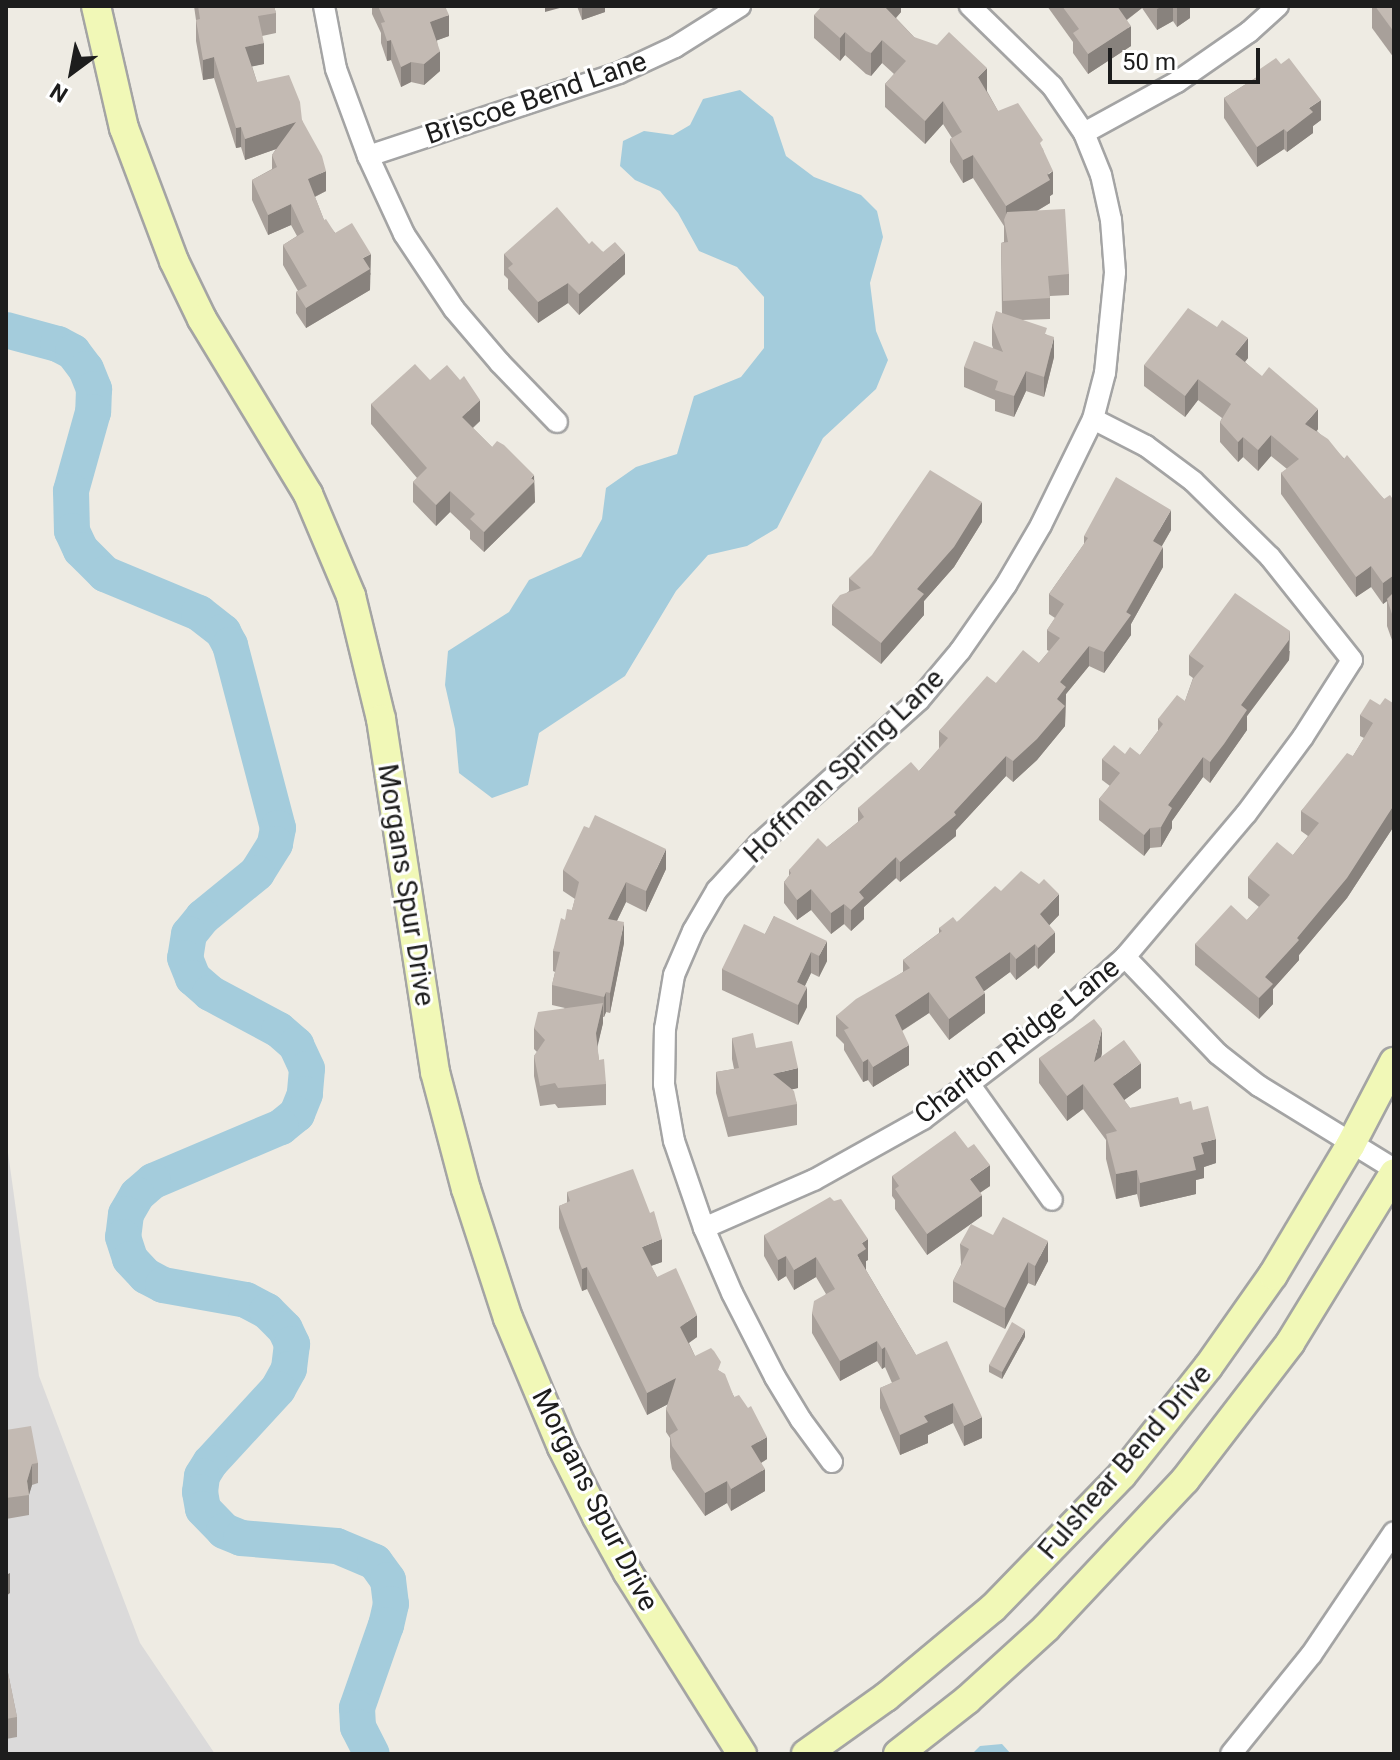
<!DOCTYPE html>
<html>
<head>
<meta charset="utf-8">
<style>
  body { margin:0 }
  #map { position:relative; width:1400px; height:1760px; overflow:hidden; background:#eeebe3; font-family:Roboto,sans-serif }
  div>[style] { position:absolute }
  .residential>* { inset:0; background:#dbdada }
  .water>* { inset:0; background:#a4ccdc }
  .river>* { height:36px; margin:-18px; padding:0 18px; transform-origin:18px; border-radius:18px; background:#a4ccdc }
  .roads { filter:drop-shadow(2px 0 #a4a4a4) drop-shadow(-2px 0 #a4a4a4) drop-shadow(0 2px #a4a4a4) drop-shadow(0 -2px #a4a4a4) }
  .street>* { height:20px; margin:-10px; padding:0 10px; transform-origin:10px; border-radius:10px; background:#fff }
  .secondary>* { height:28px; margin:-14px; padding:0 14px; transform-origin:14px; border-radius:14px; background:#f1f8b7 }
  .wall>* { inset:0; background:#a8a09a }
  .shaded-wall>* { inset:0; background:#88827d }
  .building>* { inset:0; background:#c3bab3 }
  span { translate:-50% -50%; white-space:nowrap; text-align:center; line-height:1.15; -webkit-text-stroke:6px #fff; paint-order:stroke }
  .street-label { font-size:28px; color:#1d1d1d }
  .frame { position:absolute; inset:0; border:8px solid #1d1d1d; pointer-events:none }
  .north { position:absolute; left:32px; top:32px; width:80px; height:80px; -webkit-text-stroke:6px #fff; paint-order:stroke; rotate:212deg; font-size:22px; font-weight:700; line-height:32px; text-align:center; color:#1d1d1d }
  .north::after { content:''; display:block; margin:auto; width:28px; height:36px; background:#1d1d1d; clip-path:polygon(50% 0,100% 100%,50% 72%,0 100%) }
  .scale { position:absolute; left:1108px; top:48px; width:152px; height:36px; box-sizing:border-box; border:4px solid #1d1d1d; border-top:0; padding-left:10px; font-size:24px; line-height:28px; white-space:nowrap; color:#1d1d1d; -webkit-text-stroke:6px #fff; paint-order:stroke }
</style>
</head>
<body>
<div id="map">
  <div class="residential">
    <i style="clip-path:polygon(6px 1138px,39px 1376px,140px 1643px,215px 1754px,6px 1754px)"></i>
  </div>
  <div class="water">
    <i style="clip-path:polygon(740px 90px,773px 117px,786px 156px,814px 177px,861px 195px,877px 211px,883px 237px,870px 283px,876px 331px,888px 360px,876px 389px,823px 438px,777px 528px,747px 546px,708px 555px,676px 591px,625px 676px,539px 733px,528px 785px,492px 798px,459px 773px,455px 729px,445px 685px,448px 651px,509px 612px,529px 580px,581px 557px,602px 519px,606px 488px,636px 467px,677px 454px,694px 396px,741px 377px,764px 348px,764px 297px,737px 267px,699px 251px,678px 213px,660px 191px,635px 180px,620px 166px,623px 141px,644px 131px,673px 135px,690px 125px,703px 99px)"></i>
    <i style="clip-path:polygon(1002px 1744px,1011px 1754px,972px 1754px,980px 1746px)"></i>
  </div>
  <div class="river">
    <i style="left:6px;top:330px;width:54px;rotate:15.1deg"></i>
    <i style="left:58px;top:344px;width:17px;rotate:28deg"></i>
    <i style="left:73px;top:352px;width:21px;rotate:53deg"></i>
    <i style="left:86px;top:369px;width:22px;rotate:68deg"></i>
    <i style="left:94px;top:389px;width:23px;rotate:92deg"></i>
    <i style="left:93px;top:412px;width:82px;rotate:105.6deg"></i>
    <i style="left:71px;top:491px;width:40px;rotate:88.6deg"></i>
    <i style="left:72px;top:531px;width:21px;rotate:65deg"></i>
    <i style="left:81px;top:550px;width:34px;rotate:45deg"></i>
    <i style="left:105px;top:574px;width:102px;rotate:22.5deg"></i>
    <i style="left:199px;top:613px;width:31px;rotate:38deg"></i>
    <i style="left:223px;top:632px;width:15px;rotate:62deg"></i>
    <i style="left:230px;top:645px;width:189px;rotate:75.3deg"></i>
    <i style="left:278px;top:828px;width:16px;rotate:101deg"></i>
    <i style="left:275px;top:844px;width:34px;rotate:122deg"></i>
    <i style="left:257px;top:873px;width:70px;rotate:140.8deg"></i>
    <i style="left:203px;top:917px;width:22px;rotate:129deg"></i>
    <i style="left:189px;top:934px;width:24px;rotate:99deg"></i>
    <i style="left:185px;top:958px;width:22px;rotate:68deg"></i>
    <i style="left:193px;top:978px;width:23px;rotate:41deg"></i>
    <i style="left:210px;top:993px;width:78px;rotate:28.2deg"></i>
    <i style="left:279px;top:1030px;width:23px;rotate:41deg"></i>
    <i style="left:296px;top:1045px;width:26px;rotate:65deg"></i>
    <i style="left:307px;top:1069px;width:25px;rotate:95deg"></i>
    <i style="left:305px;top:1094px;width:22px;rotate:112deg"></i>
    <i style="left:297px;top:1114px;width:21px;rotate:141deg"></i>
    <i style="left:281px;top:1127px;width:139px;rotate:157.1deg"></i>
    <i style="left:153px;top:1181px;width:21px;rotate:139deg"></i>
    <i style="left:137px;top:1195px;width:22px;rotate:120deg"></i>
    <i style="left:126px;top:1214px;width:23px;rotate:97deg"></i>
    <i style="left:123px;top:1237px;width:23px;rotate:72deg"></i>
    <i style="left:130px;top:1259px;width:23px;rotate:47deg"></i>
    <i style="left:146px;top:1276px;width:19px;rotate:28deg"></i>
    <i style="left:163px;top:1285px;width:84px;rotate:10.2deg"></i>
    <i style="left:246px;top:1300px;width:24px;rotate:28deg"></i>
    <i style="left:267px;top:1311px;width:25px;rotate:45deg"></i>
    <i style="left:285px;top:1329px;width:17px;rotate:65deg"></i>
    <i style="left:292px;top:1344px;width:25px;rotate:97deg"></i>
    <i style="left:289px;top:1369px;width:23px;rotate:119deg"></i>
    <i style="left:278px;top:1389px;width:100px;rotate:132.6deg"></i>
    <i style="left:210px;top:1463px;width:15px;rotate:122deg"></i>
    <i style="left:202px;top:1476px;width:16px;rotate:97deg"></i>
    <i style="left:200px;top:1492px;width:17px;rotate:80deg"></i>
    <i style="left:203px;top:1509px;width:30px;rotate:46deg"></i>
    <i style="left:224px;top:1531px;width:18px;rotate:22deg"></i>
    <i style="left:241px;top:1538px;width:96px;rotate:4.8deg"></i>
    <i style="left:337px;top:1546px;width:41px;rotate:22.8deg"></i>
    <i style="left:375px;top:1562px;width:22px;rotate:54deg"></i>
    <i style="left:388px;top:1580px;width:24px;rotate:83deg"></i>
    <i style="left:391px;top:1604px;width:22px;rotate:103deg"></i>
    <i style="left:386px;top:1625px;width:88px;rotate:109.3deg"></i>
    <i style="left:357px;top:1708px;width:19px;rotate:87deg"></i>
    <i style="left:358px;top:1727px;width:30px;rotate:63deg"></i>
  </div>
  <div class="roads">
    <div class="street">
      <i style="left:324px;top:6px;width:64px;rotate:79.2deg"></i>
      <i style="left:336px;top:69px;width:93px;rotate:69.8deg"></i>
      <i style="left:368px;top:156px;width:86px;rotate:65.2deg"></i>
      <i style="left:404px;top:234px;width:90px;rotate:56.3deg"></i>
      <i style="left:454px;top:309px;width:71px;rotate:49.6deg"></i>
      <i style="left:500px;top:363px;width:82px;rotate:46deg"></i>
      <i style="left:1084px;top:133px;width:106px;rotate:-28.7deg"></i>
      <i style="left:1177px;top:82px;width:88px;rotate:-34.8deg"></i>
      <i style="left:1249px;top:32px;width:39px;rotate:-42deg"></i>
      <i style="left:368px;top:156px;width:264px;rotate:-18.3deg"></i>
      <i style="left:619px;top:73px;width:62px;rotate:-24.9deg"></i>
      <i style="left:675px;top:47px;width:77px;rotate:-32.2deg"></i>
      <i style="left:1125px;top:957px;width:134px;rotate:46.2deg"></i>
      <i style="left:1218px;top:1054px;width:52px;rotate:38deg"></i>
      <i style="left:1259px;top:1086px;width:158px;rotate:31.6deg"></i>
      <i style="left:970px;top:1085px;width:141px;rotate:54.5deg"></i>
      <i style="left:704px;top:1228px;width:120px;rotate:-23.6deg"></i>
      <i style="left:814px;top:1180px;width:125px;rotate:-29.2deg"></i>
      <i style="left:923px;top:1119px;width:178px;rotate:-37.3deg"></i>
      <i style="left:1065px;top:1011px;width:81px;rotate:-42deg"></i>
      <i style="left:1125px;top:957px;width:187px;rotate:-49.8deg"></i>
      <i style="left:1246px;top:814px;width:96px;rotate:-53.5deg"></i>
      <i style="left:1303px;top:737px;width:91px;rotate:-57.5deg"></i>
      <i style="left:1352px;top:660px;width:132px;rotate:-128.5deg"></i>
      <i style="left:1270px;top:557px;width:108px;rotate:-135.4deg"></i>
      <i style="left:1193px;top:481px;width:59px;rotate:-143.3deg"></i>
      <i style="left:1146px;top:446px;width:59px;rotate:-153deg"></i>
      <i style="left:832px;top:1462px;width:52px;rotate:-126.4deg"></i>
      <i style="left:801px;top:1420px;width:50px;rotate:-121.2deg"></i>
      <i style="left:775px;top:1377px;width:94px;rotate:-117.1deg"></i>
      <i style="left:732px;top:1293px;width:71px;rotate:-113.3deg"></i>
      <i style="left:704px;top:1228px;width:92px;rotate:-109deg"></i>
      <i style="left:674px;top:1141px;width:58px;rotate:-100deg"></i>
      <i style="left:664px;top:1084px;width:55px;rotate:-89deg"></i>
      <i style="left:665px;top:1029px;width:55px;rotate:-80.5deg"></i>
      <i style="left:674px;top:975px;width:48px;rotate:-66.6deg"></i>
      <i style="left:693px;top:931px;width:48px;rotate:-59.7deg"></i>
      <i style="left:717px;top:890px;width:62px;rotate:-47.6deg"></i>
      <i style="left:759px;top:844px;width:215px;rotate:-42deg"></i>
      <i style="left:919px;top:700px;width:64px;rotate:-50.1deg"></i>
      <i style="left:960px;top:651px;width:80px;rotate:-55.1deg"></i>
      <i style="left:1006px;top:585px;width:69px;rotate:-59.7deg"></i>
      <i style="left:1041px;top:525px;width:118px;rotate:-63.9deg"></i>
      <i style="left:1093px;top:419px;width:48px;rotate:-75.4deg"></i>
      <i style="left:1105px;top:373px;width:101px;rotate:-84.3deg"></i>
      <i style="left:1115px;top:272px;width:52px;rotate:-94.4deg"></i>
      <i style="left:1111px;top:220px;width:46px;rotate:-102.5deg"></i>
      <i style="left:1101px;top:175px;width:45px;rotate:-112deg"></i>
      <i style="left:1084px;top:133px;width:57px;rotate:-124.2deg"></i>
      <i style="left:1052px;top:86px;width:115px;rotate:-135.7deg"></i>
      <i style="left:1231px;top:1754px;width:127px;rotate:-51.1deg"></i>
      <i style="left:1311px;top:1655px;width:148px;rotate:-56deg"></i>
    </div>
    <div class="secondary">
      <i style="left:96px;top:6px;width:125px;rotate:77.1deg"></i>
      <i style="left:124px;top:128px;width:142px;rotate:69.4deg"></i>
      <i style="left:174px;top:261px;width:64px;rotate:64.2deg"></i>
      <i style="left:202px;top:319px;width:205px;rotate:58.8deg"></i>
      <i style="left:308px;top:494px;width:111px;rotate:67.1deg"></i>
      <i style="left:351px;top:596px;width:127px;rotate:76.3deg"></i>
      <i style="left:381px;top:719px;width:357px;rotate:81.3deg"></i>
      <i style="left:435px;top:1072px;width:121px;rotate:75.2deg"></i>
      <i style="left:466px;top:1189px;width:136px;rotate:72deg"></i>
      <i style="left:508px;top:1318px;width:140px;rotate:67.3deg"></i>
      <i style="left:562px;top:1447px;width:78px;rotate:63.4deg"></i>
      <i style="left:597px;top:1517px;width:64px;rotate:61deg"></i>
      <i style="left:628px;top:1573px;width:214px;rotate:57.8deg"></i>
      <i style="left:806px;top:1754px;width:98px;rotate:-35.5deg"></i>
      <i style="left:886px;top:1697px;width:139px;rotate:-39.8deg"></i>
      <i style="left:993px;top:1608px;width:185px;rotate:-45.9deg"></i>
      <i style="left:1122px;top:1475px;width:138px;rotate:-51.5deg"></i>
      <i style="left:1208px;top:1367px;width:113px;rotate:-54.8deg"></i>
      <i style="left:1273px;top:1275px;width:150px;rotate:-59.2deg"></i>
      <i style="left:1350px;top:1146px;width:95px;rotate:-62.4deg"></i>
      <i style="left:898px;top:1754px;width:88px;rotate:-38deg"></i>
      <i style="left:967px;top:1700px;width:107px;rotate:-42.3deg"></i>
      <i style="left:1046px;top:1628px;width:203px;rotate:-46.8deg"></i>
      <i style="left:1185px;top:1480px;width:173px;rotate:-52.5deg"></i>
      <i style="left:1290px;top:1343px;width:199px;rotate:-58.5deg"></i>
    </div>
  </div>
  <div class="wall">
    <i style="clip-path:polygon(194px 6px,274px 6px,276px 13px,276px 33px,262px 36px,264px 64px,252px 66px,257px 82px,302px 120px,326px 191px,315px 197px,324px 220px,371px 274px,370px 275px,370px 290px,306px 328px,296px 313px,296px 292px,298px 291px,283px 265px,283px 245px,297px 236px,291px 225px,268px 235px,252px 200px,252px 180px,272px 169px,272px 155px,276px 149px,245px 160px,241px 147px,236px 148px,214px 78px,203px 80px,196px 41px,196px 20px)"></i>
    <i style="clip-path:polygon(372px 6px,445px 6px,449px 36px,437px 40px,440px 71px,424px 85px,411px 82px,401px 87px,391px 60px,387px 61px,381px 43px,381px 33px,372px 14px)"></i>
    <i style="clip-path:polygon(577px 6px,605px 6px,605px 12px,582px 20px)"></i>
    <i style="clip-path:polygon(901px 6px,901px 12px,896px 18px,914px 37px,987px 91px,998px 111px,1043px 149px,1053px 194px,1050px 196px,1050px 203px,1037px 211px,1069px 274px,1069px 295px,1050px 296px,1050px 319px,1022px 320px,1047px 335px,1054px 357px,1044px 397px,1026px 391px,1014px 417px,995px 411px,995px 400px,964px 387px,964px 367px,993px 348px,992px 345px,992px 325px,1002px 314px,1001px 243px,1004px 242px,1004px 226px,973px 178px,963px 183px,950px 162px,950px 139px,952px 138px,943px 124px,925px 144px,885px 107px,885px 84px,894px 74px,882px 63px,871px 76px,866px 74px,845px 55px,840px 61px,814px 38px,814px 15px)"></i>
    <i style="clip-path:polygon(1047px 6px,1193px 6px,1190px 8px,1190px 18px,1177px 27px,1173px 21px,1157px 30px,1142px 8px,1127px 20px,1131px 46px,1088px 74px,1073px 53px,1073px 42px)"></i>
    <i style="clip-path:polygon(1372px 6px,1394px 6px,1394px 58px,1372px 28px)"></i>
    <i style="clip-path:polygon(1257px 71px,1321px 120px,1313px 126px,1313px 133px,1287px 152px,1284px 149px,1257px 167px,1224px 118px,1224px 98px,1257px 77px)"></i>
    <i style="clip-path:polygon(589px 244px,603px 252px,625px 274px,579px 315px,568px 303px,538px 323px,508px 289px,508px 279px,504px 275px,504px 254px)"></i>
    <i style="clip-path:polygon(1248px 358px,1245px 362px,1318px 429px,1317px 431px,1384px 499px,1394px 501px,1394px 646px,1387px 626px,1387px 601px,1383px 604px,1371px 587px,1356px 597px,1281px 494px,1281px 473px,1287px 469px,1271px 456px,1258px 471px,1243px 457px,1238px 462px,1220px 442px,1220px 422px,1222px 418px,1198px 400px,1185px 417px,1144px 386px,1144px 365px)"></i>
    <i style="clip-path:polygon(430px 380px,480px 421px,473px 428px,492px 447px,534px 480px,535px 502px,484px 552px,470px 539px,470px 531px,450px 512px,436px 526px,413px 502px,413px 482px,417px 478px,371px 424px,371px 404px)"></i>
    <i style="clip-path:polygon(982px 522px,954px 567px,924px 601px,924px 615px,881px 664px,832px 625px,832px 605px,849px 591px,849px 578px)"></i>
    <i style="clip-path:polygon(1171px 530px,1162px 546px,1163px 567px,1131px 624px,1131px 635px,1104px 673px,1089px 666px,1066px 694px,1065px 726px,1037px 760px,1013px 782px,1006px 776px,956px 830px,956px 836px,900px 882px,896px 878px,864px 907px,864px 919px,851px 931px,844px 924px,831px 934px,811px 910px,797px 920px,784px 903px,784px 882px,789px 876px,789px 870px,827px 847px,858px 822px,858px 808px,919px 771px,939px 749px,939px 731px,996px 683px,1039px 663px,1049px 651px,1047px 650px,1047px 630px,1055px 618px,1049px 614px,1049px 594px,1084px 544px,1084px 536px)"></i>
    <i style="clip-path:polygon(1290px 651px,1289px 660px,1247px 716px,1247px 730px,1210px 783px,1203px 777px,1172px 821px,1172px 828px,1161px 847px,1150px 848px,1144px 856px,1099px 820px,1099px 799px,1110px 786px,1102px 780px,1102px 759px,1125px 754px,1140px 755px,1158px 731px,1158px 719px,1185px 701px,1193px 678px,1189px 675px,1189px 655px)"></i>
    <i style="clip-path:polygon(1394px 701px,1394px 826px,1347px 898px,1299px 955px,1299px 960px,1273px 989px,1273px 1004px,1259px 1019px,1195px 965px,1195px 944px,1247px 920px,1259px 907px,1248px 898px,1248px 877px,1293px 855px,1308px 836px,1301px 831px,1301px 811px,1353px 756px,1364px 738px,1360px 736px,1360px 715px,1380px 705px,1393px 703px)"></i>
    <i style="clip-path:polygon(666px 869px,646px 912px,626px 902px,617px 921px,624px 943px,610px 1013px,606px 1012px,604px 1017px,603px 1017px,603px 1023px,597px 1046px,599px 1060px,606px 1084px,606px 1105px,558px 1108px,555px 1104px,540px 1106px,534px 1076px,534px 1056px,537px 1052px,534px 1049px,534px 1028px,565px 1008px,552px 1005px,552px 985px,555px 972px,553px 971px,553px 951px,565px 920px,572px 910px,575px 899px,563px 891px,563px 870px)"></i>
    <i style="clip-path:polygon(1001px 891px,1059px 915px,1049px 925px,1055px 952px,1038px 969px,1035px 965px,1016px 980px,1010px 972px,984px 991px,985px 1013px,949px 1040px,929px 1013px,902px 1031px,909px 1065px,873px 1087px,868px 1080px,863px 1082px,844px 1050px,844px 1044px,836px 1036px,836px 1016px,903px 972px,903px 960px,939px 933px,939px 928px,957px 922px)"></i>
    <i style="clip-path:polygon(774px 916px,827px 961px,819px 977px,811px 973px,805px 986px,807px 1007px,798px 1025px,722px 990px,722px 969px,765px 934px)"></i>
    <i style="clip-path:polygon(732px 1038px,756px 1048px,798px 1088px,792px 1089px,797px 1104px,797px 1125px,728px 1137px,716px 1093px,716px 1072px,734px 1069px,732px 1059px)"></i>
    <i style="clip-path:polygon(1102px 1053px,1101px 1057px,1141px 1088px,1124px 1100px,1130px 1108px,1180px 1104px,1193px 1110px,1216px 1163px,1204px 1167px,1204px 1178px,1196px 1180px,1196px 1194px,1140px 1207px,1137px 1194px,1116px 1199px,1106px 1159px,1106px 1140px,1083px 1109px,1067px 1121px,1039px 1083px,1039px 1058px)"></i>
    <i style="clip-path:polygon(892px 1176px,990px 1186px,980px 1193px,982px 1216px,927px 1255px,895px 1209px,895px 1200px,892px 1196px)"></i>
    <i style="clip-path:polygon(567px 1192px,662px 1262px,651px 1266px,657px 1277px,697px 1337px,689px 1343px,695px 1356px,721px 1372px,767px 1459px,761px 1463px,765px 1491px,731px 1511px,727px 1503px,705px 1516px,672px 1469px,670px 1457px,670px 1438px,666px 1432px,666px 1409px,668px 1404px,647px 1415px,587px 1289px,582px 1291px,559px 1228px,559px 1206px,567px 1203px)"></i>
    <i style="clip-path:polygon(764px 1235px,868px 1260px,866px 1261px,866px 1270px,916px 1355px,982px 1438px,964px 1446px,953px 1423px,928px 1435px,928px 1443px,900px 1455px,880px 1408px,880px 1388px,892px 1383px,885px 1367px,882px 1369px,877px 1361px,840px 1381px,812px 1333px,812px 1313px,826px 1294px,816px 1277px,794px 1290px,786px 1276px,778px 1281px,764px 1256px)"></i>
    <i style="clip-path:polygon(993px 1235px,1048px 1261px,1035px 1286px,1028px 1283px,1005px 1329px,953px 1302px,953px 1281px,961px 1265px,960px 1244px)"></i>
    <i style="clip-path:polygon(1025px 1337px,1002px 1379px,989px 1372px,989px 1365px)"></i>
    <i style="clip-path:polygon(6px 1430px,38px 1463px,38px 1483px,32px 1485px,29px 1494px,29px 1515px,6px 1519px)"></i>
    <i style="clip-path:polygon(6px 1663px,17px 1717px,17px 1737px,6px 1739px)"></i>
  </div>
  <div class="shaded-wall">
    <i style="clip-path:polygon(545px 6px,567px 6px,545px 12px)"></i>
    <i style="clip-path:polygon(582px 6px,605px 6px,605px 12px,582px 20px)"></i>
    <i style="clip-path:polygon(886px 6px,901px 6px,901px 12px,885px 30px)"></i>
    <i style="clip-path:polygon(1117px 6px,1142px 6px,1142px 8px,1117px 27px)"></i>
    <i style="clip-path:polygon(1163px 6px,1173px 6px,1173px 21px,1157px 30px,1157px 9px)"></i>
    <i style="clip-path:polygon(1178px 6px,1193px 6px,1190px 8px,1190px 18px,1177px 27px,1177px 7px)"></i>
    <i style="clip-path:polygon(449px 15px,449px 36px,430px 43px,430px 22px)"></i>
    <i style="clip-path:polygon(1131px 26px,1131px 46px,1088px 74px,1088px 54px)"></i>
    <i style="clip-path:polygon(845px 32px,845px 55px,840px 61px,840px 38px)"></i>
    <i style="clip-path:polygon(391px 40px,391px 60px,387px 61px,387px 41px)"></i>
    <i style="clip-path:polygon(882px 40px,882px 63px,871px 76px,871px 53px)"></i>
    <i style="clip-path:polygon(264px 43px,264px 64px,245px 68px,245px 47px)"></i>
    <i style="clip-path:polygon(440px 51px,440px 71px,424px 85px,424px 64px)"></i>
    <i style="clip-path:polygon(214px 57px,214px 78px,203px 80px,203px 60px)"></i>
    <i style="clip-path:polygon(411px 62px,411px 82px,401px 87px,401px 67px)"></i>
    <i style="clip-path:polygon(987px 68px,987px 91px,978px 100px,978px 77px)"></i>
    <i style="clip-path:polygon(1321px 100px,1321px 120px,1313px 126px,1313px 133px,1287px 152px,1287px 132px,1309px 108px)"></i>
    <i style="clip-path:polygon(943px 101px,943px 124px,925px 144px,925px 121px)"></i>
    <i style="clip-path:polygon(296px 122px,296px 142px,245px 160px,245px 139px)"></i>
    <i style="clip-path:polygon(241px 127px,241px 147px,236px 148px,236px 128px)"></i>
    <i style="clip-path:polygon(1284px 129px,1284px 149px,1257px 167px,1257px 147px)"></i>
    <i style="clip-path:polygon(973px 155px,973px 178px,963px 183px,963px 160px)"></i>
    <i style="clip-path:polygon(326px 171px,326px 191px,308px 200px,308px 179px)"></i>
    <i style="clip-path:polygon(1053px 171px,1053px 194px,1050px 196px,1050px 203px,1006px 229px,1006px 206px)"></i>
    <i style="clip-path:polygon(291px 204px,291px 225px,268px 235px,268px 215px)"></i>
    <i style="clip-path:polygon(625px 253px,625px 274px,579px 315px,579px 294px)"></i>
    <i style="clip-path:polygon(371px 254px,370px 290px,306px 328px,306px 308px,363px 258px)"></i>
    <i style="clip-path:polygon(568px 283px,568px 303px,538px 323px,538px 302px)"></i>
    <i style="clip-path:polygon(1054px 337px,1054px 357px,1044px 397px,1044px 377px)"></i>
    <i style="clip-path:polygon(1248px 338px,1248px 358px,1235px 374px,1235px 354px)"></i>
    <i style="clip-path:polygon(1026px 371px,1026px 391px,1014px 417px,1014px 396px)"></i>
    <i style="clip-path:polygon(1198px 379px,1198px 400px,1185px 417px,1185px 396px)"></i>
    <i style="clip-path:polygon(480px 400px,480px 421px,462px 437px,462px 417px)"></i>
    <i style="clip-path:polygon(1318px 409px,1318px 429px,1305px 445px,1305px 424px)"></i>
    <i style="clip-path:polygon(1271px 435px,1271px 456px,1258px 471px,1258px 450px)"></i>
    <i style="clip-path:polygon(1243px 437px,1243px 457px,1238px 462px,1238px 442px)"></i>
    <i style="clip-path:polygon(534px 475px,535px 502px,484px 552px,484px 532px)"></i>
    <i style="clip-path:polygon(450px 491px,450px 512px,436px 526px,436px 505px)"></i>
    <i style="clip-path:polygon(982px 502px,982px 522px,954px 567px,924px 601px,924px 615px,881px 664px,881px 643px,917px 589px)"></i>
    <i style="clip-path:polygon(1171px 510px,1171px 530px,1153px 561px,1153px 541px)"></i>
    <i style="clip-path:polygon(1163px 547px,1163px 567px,1131px 624px,1131px 635px,1104px 673px,1104px 652px)"></i>
    <i style="clip-path:polygon(1371px 566px,1371px 587px,1356px 597px,1356px 577px)"></i>
    <i style="clip-path:polygon(1394px 575px,1394px 596px,1383px 604px,1383px 583px)"></i>
    <i style="clip-path:polygon(1290px 631px,1289px 660px,1247px 716px,1247px 730px,1210px 783px,1210px 762px,1241px 705px)"></i>
    <i style="clip-path:polygon(1089px 646px,1089px 666px,1066px 694px,1065px 726px,1037px 760px,1013px 782px,1013px 761px,1057px 699px,1060px 682px)"></i>
    <i style="clip-path:polygon(1006px 756px,1006px 776px,956px 830px,956px 836px,900px 882px,900px 862px,954px 812px)"></i>
    <i style="clip-path:polygon(1203px 757px,1203px 777px,1172px 821px,1172px 828px,1161px 847px,1161px 827px,1168px 805px)"></i>
    <i style="clip-path:polygon(1394px 805px,1394px 826px,1347px 898px,1299px 955px,1299px 960px,1273px 989px,1273px 1004px,1259px 1019px,1259px 998px,1265px 977px,1297px 938px)"></i>
    <i style="clip-path:polygon(1150px 828px,1150px 848px,1144px 856px,1144px 835px)"></i>
    <i style="clip-path:polygon(666px 849px,666px 869px,646px 912px,646px 891px)"></i>
    <i style="clip-path:polygon(896px 857px,896px 878px,864px 907px,864px 919px,851px 931px,851px 910px,859px 892px)"></i>
    <i style="clip-path:polygon(626px 882px,626px 902px,608px 939px,608px 919px)"></i>
    <i style="clip-path:polygon(811px 889px,811px 910px,797px 920px,797px 900px)"></i>
    <i style="clip-path:polygon(1059px 894px,1059px 915px,1040px 935px,1040px 914px)"></i>
    <i style="clip-path:polygon(844px 904px,844px 924px,831px 934px,831px 913px)"></i>
    <i style="clip-path:polygon(624px 922px,624px 943px,610px 1013px,610px 993px)"></i>
    <i style="clip-path:polygon(1055px 932px,1055px 952px,1038px 969px,1038px 948px)"></i>
    <i style="clip-path:polygon(827px 941px,827px 961px,819px 977px,819px 956px)"></i>
    <i style="clip-path:polygon(1035px 944px,1035px 965px,1016px 980px,1016px 959px)"></i>
    <i style="clip-path:polygon(811px 952px,811px 973px,797px 1002px,797px 982px)"></i>
    <i style="clip-path:polygon(1010px 952px,1010px 972px,975px 998px,975px 977px)"></i>
    <i style="clip-path:polygon(807px 987px,807px 1007px,798px 1025px,798px 1005px)"></i>
    <i style="clip-path:polygon(606px 992px,606px 1012px,604px 1017px,604px 997px)"></i>
    <i style="clip-path:polygon(929px 992px,929px 1013px,895px 1035px,895px 1015px)"></i>
    <i style="clip-path:polygon(985px 993px,985px 1013px,949px 1040px,949px 1019px)"></i>
    <i style="clip-path:polygon(603px 1003px,603px 1023px,596px 1053px,596px 1033px)"></i>
    <i style="clip-path:polygon(1102px 1029px,1102px 1053px,1094px 1087px,1094px 1062px)"></i>
    <i style="clip-path:polygon(909px 1045px,909px 1065px,873px 1087px,873px 1067px)"></i>
    <i style="clip-path:polygon(868px 1059px,868px 1080px,863px 1082px,863px 1062px)"></i>
    <i style="clip-path:polygon(1141px 1063px,1141px 1088px,1113px 1108px,1113px 1084px)"></i>
    <i style="clip-path:polygon(798px 1068px,798px 1088px,773px 1094px,773px 1074px)"></i>
    <i style="clip-path:polygon(1083px 1084px,1083px 1109px,1067px 1121px,1067px 1096px)"></i>
    <i style="clip-path:polygon(1216px 1139px,1216px 1163px,1204px 1167px,1204px 1178px,1196px 1180px,1196px 1194px,1140px 1207px,1140px 1183px,1193px 1157px,1201px 1143px)"></i>
    <i style="clip-path:polygon(990px 1165px,990px 1186px,970px 1199px,970px 1179px)"></i>
    <i style="clip-path:polygon(1137px 1170px,1137px 1194px,1116px 1199px,1116px 1174px)"></i>
    <i style="clip-path:polygon(982px 1195px,982px 1216px,927px 1255px,927px 1234px)"></i>
    <i style="clip-path:polygon(662px 1239px,662px 1262px,642px 1269px,642px 1247px)"></i>
    <i style="clip-path:polygon(868px 1239px,868px 1260px,866px 1261px,866px 1270px,857px 1255px,862px 1243px)"></i>
    <i style="clip-path:polygon(1048px 1241px,1048px 1261px,1035px 1286px,1035px 1266px)"></i>
    <i style="clip-path:polygon(786px 1256px,786px 1276px,778px 1281px,778px 1260px)"></i>
    <i style="clip-path:polygon(816px 1257px,816px 1277px,794px 1290px,794px 1270px)"></i>
    <i style="clip-path:polygon(1028px 1262px,1028px 1283px,1005px 1329px,1005px 1308px)"></i>
    <i style="clip-path:polygon(587px 1267px,587px 1289px,582px 1291px,582px 1269px)"></i>
    <i style="clip-path:polygon(697px 1315px,697px 1337px,680px 1349px,680px 1327px)"></i>
    <i style="clip-path:polygon(1025px 1330px,1025px 1337px,1002px 1379px,1002px 1372px)"></i>
    <i style="clip-path:polygon(877px 1341px,877px 1361px,840px 1381px,840px 1361px)"></i>
    <i style="clip-path:polygon(885px 1347px,885px 1367px,882px 1369px,882px 1349px)"></i>
    <i style="clip-path:polygon(676px 1378px,676px 1400px,647px 1415px,647px 1393px)"></i>
    <i style="clip-path:polygon(953px 1403px,953px 1423px,928px 1435px,928px 1443px,900px 1455px,900px 1435px,924px 1416px)"></i>
    <i style="clip-path:polygon(982px 1417px,982px 1438px,964px 1446px,964px 1426px)"></i>
    <i style="clip-path:polygon(767px 1437px,767px 1459px,751px 1469px,751px 1446px)"></i>
    <i style="clip-path:polygon(32px 1464px,32px 1485px,29px 1495px,27px 1481px)"></i>
    <i style="clip-path:polygon(765px 1469px,765px 1491px,731px 1511px,731px 1489px)"></i>
    <i style="clip-path:polygon(727px 1481px,727px 1503px,705px 1516px,705px 1493px)"></i>
    <i style="clip-path:polygon(10px 1573px,10px 1593px,6px 1596px,6px 1575px)"></i>
  </div>
  <div class="building">
    <i style="clip-path:polygon(198px 6px,274px 6px,276px 13px,258px 16px,264px 43px,245px 47px,257px 82px,289px 75px,300px 102px,302px 120px,322px 156px,326px 171px,308px 179px,324px 220px,326px 219px,335px 233px,352px 223px,371px 254px,363px 258px,370px 269px,306px 308px,296px 292px,307px 286px,283px 245px,304px 232px,291px 204px,268px 215px,252px 180px,277px 167px,272px 155px,296px 122px,245px 139px,241px 127px,236px 128px,214px 57px,203px 60px,196px 20px,200px 19px)"></i>
    <i style="clip-path:polygon(378px 6px,445px 6px,449px 15px,430px 22px,440px 51px,424px 64px,411px 62px,401px 67px,391px 40px,387px 41px,381px 23px,385px 22px)"></i>
    <i style="clip-path:polygon(822px 6px,886px 6px,885px 7px,914px 37px,937px 45px,949px 32px,987px 68px,978px 77px,998px 111px,1018px 103px,1043px 140px,1040px 143px,1053px 171px,1047px 174px,1050px 180px,1006px 206px,973px 155px,963px 160px,950px 139px,962px 132px,943px 101px,925px 121px,885px 84px,906px 61px,882px 40px,871px 53px,866px 51px,845px 32px,840px 38px,814px 15px)"></i>
    <i style="clip-path:polygon(1062px 6px,1117px 6px,1131px 26px,1088px 54px,1073px 33px,1079px 29px)"></i>
    <i style="clip-path:polygon(1375px 6px,1394px 6px,1394px 32px)"></i>
    <i style="clip-path:polygon(1276px 58px,1281px 64px,1289px 58px,1321px 100px,1309px 108px,1313px 112px,1287px 132px,1284px 129px,1257px 147px,1224px 98px,1260px 75px,1257px 71px)"></i>
    <i style="clip-path:polygon(557px 207px,589px 244px,592px 241px,603px 252px,615px 242px,625px 253px,579px 294px,568px 283px,538px 302px,508px 268px,513px 264px,504px 254px)"></i>
    <i style="clip-path:polygon(1065px 209px,1069px 274px,1048px 276px,1050px 298px,1003px 301px,1001px 243px,1008px 242px,1004px 220px,1007px 212px)"></i>
    <i style="clip-path:polygon(1188px 308px,1217px 327px,1222px 320px,1248px 338px,1235px 354px,1262px 376px,1269px 367px,1318px 409px,1305px 424px,1328px 439px,1344px 459px,1347px 455px,1384px 499px,1390px 495px,1394px 501px,1394px 575px,1383px 583px,1371px 566px,1356px 577px,1281px 473px,1299px 459px,1271px 435px,1258px 450px,1243px 437px,1238px 442px,1220px 422px,1231px 404px,1198px 379px,1185px 396px,1144px 365px)"></i>
    <i style="clip-path:polygon(996px 311px,1047px 328px,1045px 334px,1054px 337px,1044px 377px,1026px 371px,1014px 396px,995px 390px,998px 381px,964px 367px,974px 341px,1003px 352px,992px 325px)"></i>
    <i style="clip-path:polygon(415px 364px,430px 380px,447px 365px,460px 380px,464px 376px,480px 400px,462px 417px,492px 447px,497px 441px,504px 445px,534px 475px,531px 478px,535px 481px,484px 532px,470px 519px,475px 514px,450px 491px,436px 505px,413px 482px,427px 468px,371px 404px)"></i>
    <i style="clip-path:polygon(930px 470px,982px 502px,954px 547px,917px 589px,924px 594px,881px 643px,832px 605px,840px 595px,861px 588px,849px 578px,872px 555px)"></i>
    <i style="clip-path:polygon(1116px 477px,1171px 510px,1153px 541px,1163px 547px,1126px 612px,1131px 615px,1104px 652px,1089px 646px,1060px 682px,1066px 687px,1057px 699px,1065px 706px,1037px 739px,1013px 761px,1006px 756px,954px 812px,956px 815px,900px 862px,896px 857px,859px 892px,864px 898px,851px 910px,844px 904px,831px 913px,811px 889px,797px 900px,784px 882px,791px 873px,789px 870px,818px 838px,827px 847px,864px 817px,858px 808px,911px 762px,919px 771px,948px 738px,939px 731px,987px 676px,996px 683px,1023px 650px,1039px 663px,1060px 638px,1047px 630px,1064px 604px,1049px 594px,1088px 538px,1084px 536px)"></i>
    <i style="clip-path:polygon(1235px 593px,1290px 631px,1289px 640px,1241px 705px,1247px 710px,1224px 744px,1210px 762px,1203px 757px,1168px 805px,1172px 808px,1161px 827px,1150px 828px,1144px 835px,1099px 799px,1120px 773px,1102px 759px,1114px 745px,1125px 754px,1130px 747px,1140px 755px,1163px 724px,1158px 719px,1177px 695px,1185px 701px,1193px 679px,1204px 666px,1189px 655px)"></i>
    <i style="clip-path:polygon(1393px 593px,1394px 593px,1394px 620px,1387px 599px)"></i>
    <i style="clip-path:polygon(1385px 698px,1393px 703px,1394px 701px,1394px 805px,1347px 878px,1297px 938px,1299px 940px,1265px 977px,1273px 984px,1259px 998px,1195px 944px,1231px 905px,1247px 920px,1270px 895px,1248px 877px,1277px 842px,1293px 855px,1319px 823px,1301px 811px,1347px 753px,1353px 756px,1373px 723px,1360px 715px,1370px 699px,1380px 705px)"></i>
    <i style="clip-path:polygon(595px 815px,666px 849px,646px 891px,626px 882px,608px 919px,624px 922px,610px 993px,606px 992px,604px 997px,552px 985px,560px 952px,553px 951px,561px 918px,565px 920px,567px 909px,572px 910px,579px 882px,563px 870px,584px 826px,589px 828px)"></i>
    <i style="clip-path:polygon(1021px 871px,1039px 884px,1044px 879px,1059px 894px,1040px 914px,1055px 932px,1038px 948px,1035px 944px,1016px 959px,1010px 952px,975px 977px,985px 993px,949px 1019px,929px 992px,895px 1015px,909px 1045px,873px 1067px,868px 1059px,863px 1062px,844px 1030px,849px 1028px,836px 1016px,856px 999px,910px 968px,903px 960px,942px 931px,939px 928px,953px 917px,957px 922px,995px 886px,1001px 891px)"></i>
    <i style="clip-path:polygon(774px 916px,827px 941px,819px 956px,811px 952px,797px 982px,807px 987px,798px 1005px,722px 969px,744px 924px,765px 934px)"></i>
    <i style="clip-path:polygon(603px 1003px,596px 1033px,599px 1060px,604px 1059px,606px 1084px,558px 1088px,555px 1083px,540px 1086px,534px 1056px,545px 1040px,534px 1028px,538px 1012px)"></i>
    <i style="clip-path:polygon(1094px 1019px,1102px 1029px,1094px 1062px,1124px 1040px,1141px 1063px,1113px 1084px,1130px 1108px,1178px 1097px,1180px 1104px,1191px 1101px,1193px 1110px,1208px 1106px,1216px 1139px,1201px 1143px,1204px 1154px,1193px 1157px,1196px 1170px,1140px 1183px,1137px 1170px,1116px 1174px,1106px 1134px,1117px 1131px,1083px 1084px,1067px 1096px,1039px 1058px)"></i>
    <i style="clip-path:polygon(753px 1033px,756px 1048px,792px 1041px,798px 1068px,773px 1074px,794px 1091px,797px 1104px,728px 1117px,716px 1072px,739px 1068px,732px 1038px)"></i>
    <i style="clip-path:polygon(955px 1131px,968px 1148px,974px 1144px,990px 1165px,970px 1179px,982px 1195px,927px 1234px,895px 1189px,899px 1186px,892px 1176px)"></i>
    <i style="clip-path:polygon(633px 1169px,650px 1213px,654px 1211px,662px 1239px,642px 1247px,657px 1277px,676px 1268px,697px 1315px,680px 1327px,695px 1356px,711px 1348px,714px 1351px,721px 1362px,718px 1370px,725px 1374px,734px 1397px,739px 1395px,748px 1408px,751px 1406px,767px 1437px,751px 1446px,765px 1469px,731px 1489px,727px 1481px,705px 1493px,672px 1446px,670px 1435px,678px 1430px,666px 1409px,676px 1378px,647px 1393px,587px 1267px,582px 1269px,559px 1206px,570px 1201px,567px 1192px)"></i>
    <i style="clip-path:polygon(830px 1197px,834px 1201px,841px 1199px,868px 1239px,862px 1243px,866px 1249px,857px 1255px,916px 1355px,947px 1341px,982px 1417px,964px 1426px,953px 1403px,924px 1416px,928px 1422px,900px 1435px,880px 1388px,900px 1379px,885px 1347px,882px 1349px,877px 1341px,840px 1361px,812px 1313px,814px 1301px,835px 1289px,816px 1257px,794px 1270px,786px 1256px,778px 1260px,764px 1235px)"></i>
    <i style="clip-path:polygon(1003px 1217px,1048px 1241px,1035px 1266px,1028px 1262px,1005px 1308px,953px 1281px,969px 1249px,960px 1244px,971px 1224px,993px 1235px)"></i>
    <i style="clip-path:polygon(1012px 1322px,1025px 1330px,1002px 1372px,989px 1365px)"></i>
    <i style="clip-path:polygon(31px 1426px,38px 1463px,32px 1464px,27px 1481px,29px 1495px,6px 1498px,6px 1430px)"></i>
    <i style="clip-path:polygon(6px 1663px,17px 1717px,6px 1719px)"></i>
  </div>
  <div class="street-label">
    <span style="left:536px;top:98px;rotate:-19deg">Briscoe Bend Lane</span>
    <span style="left:844px;top:766px;rotate:-44deg">Hoffman Spring Lane</span>
    <span style="left:406px;top:885px;rotate:81deg">Morgans Spur Drive</span>
    <span style="left:1017px;top:1041px;rotate:-38deg">Charlton Ridge Lane</span>
    <span style="left:1125px;top:1462px;rotate:-49deg">Fulshear Bend Drive</span>
    <span style="left:595px;top:1500px;rotate:63deg">Morgans Spur Drive</span>
  </div>
  <div class="frame"></div>
  <div class="north">N</div>
  <div class="scale">50 m</div>
</div>
</body>
</html>
